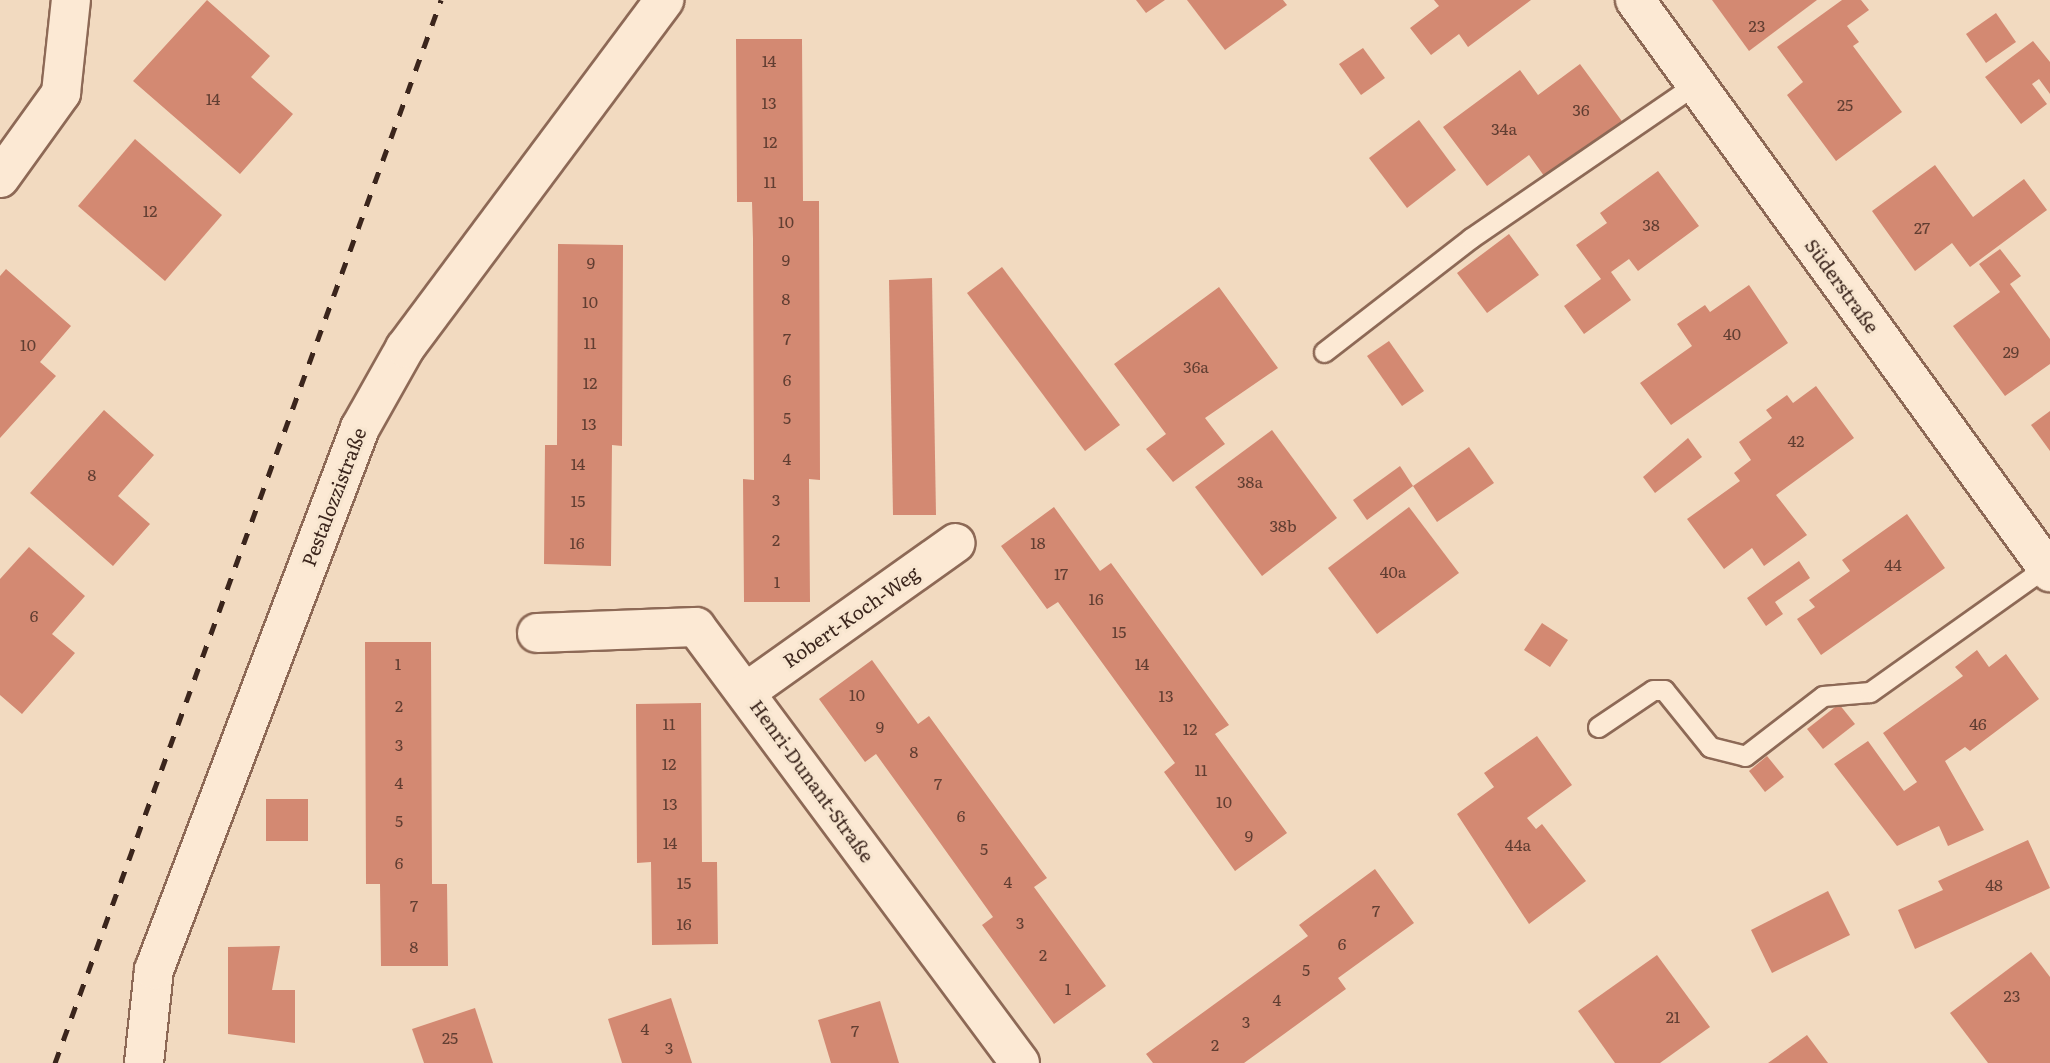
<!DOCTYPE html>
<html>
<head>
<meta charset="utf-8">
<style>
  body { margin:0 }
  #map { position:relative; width:2050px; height:1063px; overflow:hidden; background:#f2dac0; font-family:Literata,serif }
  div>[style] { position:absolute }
  .building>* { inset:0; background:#d38972 }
  .roads { filter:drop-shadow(2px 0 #8d6956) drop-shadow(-2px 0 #8d6956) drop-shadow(0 2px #8d6956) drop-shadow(0 -2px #8d6956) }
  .lane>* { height:19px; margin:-9.5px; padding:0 9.5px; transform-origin:9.5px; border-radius:9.5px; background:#fce9d4 }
  .street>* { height:38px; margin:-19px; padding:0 19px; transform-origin:19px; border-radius:19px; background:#fce9d4 }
  .rail>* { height:5px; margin-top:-2.5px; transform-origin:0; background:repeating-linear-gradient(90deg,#3b251c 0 12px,transparent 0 24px) }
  span { translate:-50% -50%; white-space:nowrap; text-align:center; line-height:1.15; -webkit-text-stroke:6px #f8e6d0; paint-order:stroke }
  .number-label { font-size:16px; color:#613e32 }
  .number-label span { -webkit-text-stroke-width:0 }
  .street-label { font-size:19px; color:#3b251c }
</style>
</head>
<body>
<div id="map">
  <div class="building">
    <i style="clip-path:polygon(207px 0,270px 56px,251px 77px,293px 114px,240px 174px,133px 81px)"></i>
    <i style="clip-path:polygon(1136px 0,1165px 0,1146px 13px)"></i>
    <i style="clip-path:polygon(1187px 0,1283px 0,1287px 5px,1225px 50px)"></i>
    <i style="clip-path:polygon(1434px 0,1531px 0,1468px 47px,1459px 34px,1431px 55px,1410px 28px,1439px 6px)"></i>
    <i style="clip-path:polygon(1712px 0,1817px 0,1749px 51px)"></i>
    <i style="clip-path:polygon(1842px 0,1861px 0,1869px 10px,1847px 26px,1859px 42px,1853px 46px,1902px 112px,1836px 161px,1787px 95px,1803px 82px,1777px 47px)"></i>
    <i style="clip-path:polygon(1996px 13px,2016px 42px,1986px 63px,1966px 34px)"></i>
    <i style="clip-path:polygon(736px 39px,802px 39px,803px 201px,819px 201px,820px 480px,809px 479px,810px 602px,744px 602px,743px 479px,754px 480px,753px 239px,752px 202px,737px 202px)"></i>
    <i style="clip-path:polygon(2033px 41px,2050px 62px,2050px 94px,2039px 79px,2032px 84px,2047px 104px,2021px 124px,1985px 77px)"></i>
    <i style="clip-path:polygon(1363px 48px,1385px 78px,1361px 95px,1339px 64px)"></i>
    <i style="clip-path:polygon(1580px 64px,1624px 124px,1547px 180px,1529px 155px,1487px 186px,1443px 127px,1520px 70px,1538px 95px)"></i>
    <i style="clip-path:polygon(1419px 120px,1456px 170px,1407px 208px,1369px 158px)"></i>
    <i style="clip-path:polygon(135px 139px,222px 215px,165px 281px,78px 206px)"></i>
    <i style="clip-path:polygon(1935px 165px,1973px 217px,2024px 179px,2047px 210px,1970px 267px,1952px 243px,1915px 271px,1872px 211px)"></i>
    <i style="clip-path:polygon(1658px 171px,1699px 226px,1638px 271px,1629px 259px,1611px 272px,1631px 300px,1584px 334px,1564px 306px,1601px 279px,1576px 245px,1607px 223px,1600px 213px)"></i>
    <i style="clip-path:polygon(1509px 234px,1539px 275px,1487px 313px,1457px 273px)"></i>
    <i style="clip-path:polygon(558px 244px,623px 245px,622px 446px,612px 445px,611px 566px,544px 564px,545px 445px,557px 445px)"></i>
    <i style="clip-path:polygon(2000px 249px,2021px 276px,2010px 284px,2050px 339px,2050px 364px,2005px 396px,1953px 326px,2000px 292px,1979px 264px)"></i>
    <i style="clip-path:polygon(1002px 267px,1120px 425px,1085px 451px,967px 293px)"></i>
    <i style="clip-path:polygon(6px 269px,71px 326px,40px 362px,56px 376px,0 438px,0 276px)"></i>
    <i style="clip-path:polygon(932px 278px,936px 515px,893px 515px,889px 280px)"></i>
    <i style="clip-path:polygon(1749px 285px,1788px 343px,1671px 425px,1640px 383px,1692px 346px,1677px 324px,1705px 305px,1710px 312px)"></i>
    <i style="clip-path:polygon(1219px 287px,1278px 368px,1205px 418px,1225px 444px,1173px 482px,1146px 449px,1166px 434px,1114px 364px)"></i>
    <i style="clip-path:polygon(1389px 341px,1424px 391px,1402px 406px,1367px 356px)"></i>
    <i style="clip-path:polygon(1816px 386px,1854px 438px,1776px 495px,1807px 535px,1764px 566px,1752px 548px,1724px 569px,1687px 519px,1740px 481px,1734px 473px,1751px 460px,1739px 442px,1772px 418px,1766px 410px,1787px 395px,1793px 403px)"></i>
    <i style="clip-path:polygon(104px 410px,154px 455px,118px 496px,150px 524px,113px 566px,30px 493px)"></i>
    <i style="clip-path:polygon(2050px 411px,2050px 451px,2031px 425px)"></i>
    <i style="clip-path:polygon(1272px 430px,1337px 518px,1262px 576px,1195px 487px)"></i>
    <i style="clip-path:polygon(1688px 438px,1702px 457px,1655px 493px,1643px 477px)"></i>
    <i style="clip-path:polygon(1469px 447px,1494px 483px,1437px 522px,1413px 486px)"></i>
    <i style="clip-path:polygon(1400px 466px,1413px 486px,1367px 520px,1353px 500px)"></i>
    <i style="clip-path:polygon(1054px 507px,1100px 571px,1111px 563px,1229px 725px,1215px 734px,1287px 833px,1235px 871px,1164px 772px,1175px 763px,1058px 602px,1047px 609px,1001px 546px)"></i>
    <i style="clip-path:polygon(1409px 507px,1459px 573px,1377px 634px,1328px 568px)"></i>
    <i style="clip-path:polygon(1907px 514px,1945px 568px,1821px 655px,1797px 619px,1815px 607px,1809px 600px,1850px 571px,1842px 560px)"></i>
    <i style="clip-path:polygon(29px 547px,85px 596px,52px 634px,75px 653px,22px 714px,0 695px,0 579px)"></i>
    <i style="clip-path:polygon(1799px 561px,1810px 578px,1775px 602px,1783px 614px,1766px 626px,1747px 598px)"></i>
    <i style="clip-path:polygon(1542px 623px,1568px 640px,1550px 667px,1524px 650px)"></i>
    <i style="clip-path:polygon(365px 642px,431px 642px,432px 884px,447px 884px,448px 966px,381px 966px,380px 884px,366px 884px)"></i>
    <i style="clip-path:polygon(1977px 650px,1989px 667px,2006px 654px,2039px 699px,1970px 751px,1965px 747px,1945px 761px,1984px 830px,1948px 846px,1939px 826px,1897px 846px,1834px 764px,1868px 741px,1904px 791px,1917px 782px,1883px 733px,1963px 676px,1955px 667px)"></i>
    <i style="clip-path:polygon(872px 660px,918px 724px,929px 716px,1047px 878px,1034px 887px,1106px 986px,1054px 1024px,982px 925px,993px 917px,923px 819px,876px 754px,865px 762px,819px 699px)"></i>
    <i style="clip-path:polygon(701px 703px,702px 862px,717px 862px,718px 944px,652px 945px,651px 862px,637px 863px,636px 704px)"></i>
    <i style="clip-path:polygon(1839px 704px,1855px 724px,1823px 749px,1807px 729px)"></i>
    <i style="clip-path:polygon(1537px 736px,1572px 785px,1527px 818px,1536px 829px,1542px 824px,1586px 881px,1529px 924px,1457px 814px,1494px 787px,1484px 773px)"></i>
    <i style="clip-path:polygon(1767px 756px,1784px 777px,1765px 792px,1749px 771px)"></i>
    <i style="clip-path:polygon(266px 799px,308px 799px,308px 841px,266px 841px)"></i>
    <i style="clip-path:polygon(2028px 840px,2050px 888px,1915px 949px,1898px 910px,1943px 890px,1938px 881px)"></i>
    <i style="clip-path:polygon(1375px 869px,1414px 923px,1338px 978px,1346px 989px,1244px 1063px,1153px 1063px,1146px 1054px,1308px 936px,1299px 925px)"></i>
    <i style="clip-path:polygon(1828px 891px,1850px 935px,1772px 973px,1751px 930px)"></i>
    <i style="clip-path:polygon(280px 946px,272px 990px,295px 990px,295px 1043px,228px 1034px,228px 947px)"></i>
    <i style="clip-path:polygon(2031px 952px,2050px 977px,2050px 1063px,1988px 1063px,1950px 1013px)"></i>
    <i style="clip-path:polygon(1657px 955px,1710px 1027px,1660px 1063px,1615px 1063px,1578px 1011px)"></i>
    <i style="clip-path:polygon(671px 998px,692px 1063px,622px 1063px,608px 1019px)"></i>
    <i style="clip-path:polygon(880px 1001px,899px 1063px,831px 1063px,818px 1020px)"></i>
    <i style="clip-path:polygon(475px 1008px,493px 1063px,424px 1063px,412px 1029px)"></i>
    <i style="clip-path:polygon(1807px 1035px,1828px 1063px,1768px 1063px)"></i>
  </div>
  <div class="roads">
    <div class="lane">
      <i style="left:1324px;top:352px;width:186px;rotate:-37.8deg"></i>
      <i style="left:1471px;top:238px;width:273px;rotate:-34.4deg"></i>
      <i style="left:1598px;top:727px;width:66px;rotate:-33.9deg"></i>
      <i style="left:1653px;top:690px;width:11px"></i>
      <i style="left:1664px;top:690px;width:73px;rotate:51.1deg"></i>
      <i style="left:1710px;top:747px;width:36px;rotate:14deg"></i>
      <i style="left:1745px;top:756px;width:98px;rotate:-37.6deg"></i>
      <i style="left:1823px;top:696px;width:47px;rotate:-4.9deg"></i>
      <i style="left:1870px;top:692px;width:216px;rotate:-35.4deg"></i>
    </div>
    <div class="street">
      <i style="left:1635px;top:0;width:707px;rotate:54.04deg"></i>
      <i style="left:0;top:178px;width:105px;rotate:-54.3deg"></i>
      <i style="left:61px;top:93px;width:94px;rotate:-83.9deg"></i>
      <i style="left:537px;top:633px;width:159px;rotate:-2.2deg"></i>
      <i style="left:696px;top:627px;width:543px;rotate:53.38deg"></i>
      <i style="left:746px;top:692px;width:257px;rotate:-35.4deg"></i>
      <i style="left:144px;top:1063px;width:94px;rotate:-83.9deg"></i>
      <i style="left:154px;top:970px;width:580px;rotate:-69.19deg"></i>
      <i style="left:360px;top:428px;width:92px;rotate:-60.6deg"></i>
      <i style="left:405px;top:348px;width:434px;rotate:-53.3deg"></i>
    </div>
  </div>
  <div class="rail">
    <i style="left:55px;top:1063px;width:1131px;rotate:-70.04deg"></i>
  </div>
  <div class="number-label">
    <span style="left:1757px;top:25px">23</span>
    <span style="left:769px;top:60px">14</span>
    <span style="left:213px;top:98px">14</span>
    <span style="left:769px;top:102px">13</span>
    <span style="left:1845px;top:104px">25</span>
    <span style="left:1581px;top:109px">36</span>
    <span style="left:1504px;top:128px">34a</span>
    <span style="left:770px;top:141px">12</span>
    <span style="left:770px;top:181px">11</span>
    <span style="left:150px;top:210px">12</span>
    <span style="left:786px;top:221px">10</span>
    <span style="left:1651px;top:224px">38</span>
    <span style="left:1922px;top:227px">27</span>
    <span style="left:786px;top:259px">9</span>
    <span style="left:591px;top:262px">9</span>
    <span style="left:786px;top:298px">8</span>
    <span style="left:590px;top:301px">10</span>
    <span style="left:1732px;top:333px">40</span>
    <span style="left:787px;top:338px">7</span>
    <span style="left:590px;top:342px">11</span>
    <span style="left:28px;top:344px">10</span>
    <span style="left:2011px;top:351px">29</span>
    <span style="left:1196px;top:366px">36a</span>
    <span style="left:787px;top:379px">6</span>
    <span style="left:590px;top:382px">12</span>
    <span style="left:787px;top:417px">5</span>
    <span style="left:589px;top:423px">13</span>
    <span style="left:1796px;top:440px">42</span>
    <span style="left:787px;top:458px">4</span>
    <span style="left:578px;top:463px">14</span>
    <span style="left:92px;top:474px">8</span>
    <span style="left:1250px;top:481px">38a</span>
    <span style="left:776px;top:499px">3</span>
    <span style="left:578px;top:500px">15</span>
    <span style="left:1283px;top:525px">38b</span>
    <span style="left:776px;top:539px">2</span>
    <span style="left:577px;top:542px">16</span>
    <span style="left:1038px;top:542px">18</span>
    <span style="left:1893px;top:564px">44</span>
    <span style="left:1393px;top:571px">40a</span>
    <span style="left:1061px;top:573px">17</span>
    <span style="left:777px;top:581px">1</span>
    <span style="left:1096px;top:598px">16</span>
    <span style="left:34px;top:615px">6</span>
    <span style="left:1119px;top:631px">15</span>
    <span style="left:398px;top:663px">1</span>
    <span style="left:1142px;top:663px">14</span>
    <span style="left:857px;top:694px">10</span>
    <span style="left:1166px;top:695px">13</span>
    <span style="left:399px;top:705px">2</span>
    <span style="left:669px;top:723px">11</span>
    <span style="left:1978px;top:723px">46</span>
    <span style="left:880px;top:726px">9</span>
    <span style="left:1190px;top:728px">12</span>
    <span style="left:399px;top:744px">3</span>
    <span style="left:914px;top:751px">8</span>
    <span style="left:669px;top:763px">12</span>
    <span style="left:1201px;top:769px">11</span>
    <span style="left:399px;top:782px">4</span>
    <span style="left:938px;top:783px">7</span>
    <span style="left:1224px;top:801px">10</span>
    <span style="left:670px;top:803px">13</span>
    <span style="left:961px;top:815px">6</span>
    <span style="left:399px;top:820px">5</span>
    <span style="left:1249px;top:835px">9</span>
    <span style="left:670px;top:842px">14</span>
    <span style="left:1518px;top:844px">44a</span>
    <span style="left:984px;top:848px">5</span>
    <span style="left:399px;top:862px">6</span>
    <span style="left:1008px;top:881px">4</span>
    <span style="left:684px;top:882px">15</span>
    <span style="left:1994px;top:884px">48</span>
    <span style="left:414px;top:905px">7</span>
    <span style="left:1376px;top:910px">7</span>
    <span style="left:1020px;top:922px">3</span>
    <span style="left:684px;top:923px">16</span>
    <span style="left:1342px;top:943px">6</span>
    <span style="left:414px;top:946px">8</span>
    <span style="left:1043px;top:954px">2</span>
    <span style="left:1306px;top:969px">5</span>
    <span style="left:1068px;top:988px">1</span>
    <span style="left:2012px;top:995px">23</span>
    <span style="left:1277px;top:999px">4</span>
    <span style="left:1673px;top:1016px">21</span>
    <span style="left:1246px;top:1021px">3</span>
    <span style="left:645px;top:1028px">4</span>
    <span style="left:855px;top:1030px">7</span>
    <span style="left:450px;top:1037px">25</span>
    <span style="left:1215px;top:1044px">2</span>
    <span style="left:669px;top:1047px">3</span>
  </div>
  <div class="street-label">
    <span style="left:1842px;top:286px;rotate:54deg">Süderstraße</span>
    <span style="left:334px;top:497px;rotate:-69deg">Pestalozzistraße</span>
    <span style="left:851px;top:617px;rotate:-35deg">Robert-Koch-Weg</span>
    <span style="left:812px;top:781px;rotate:54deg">Henri-Dunant-Straße</span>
  </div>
</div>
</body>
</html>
